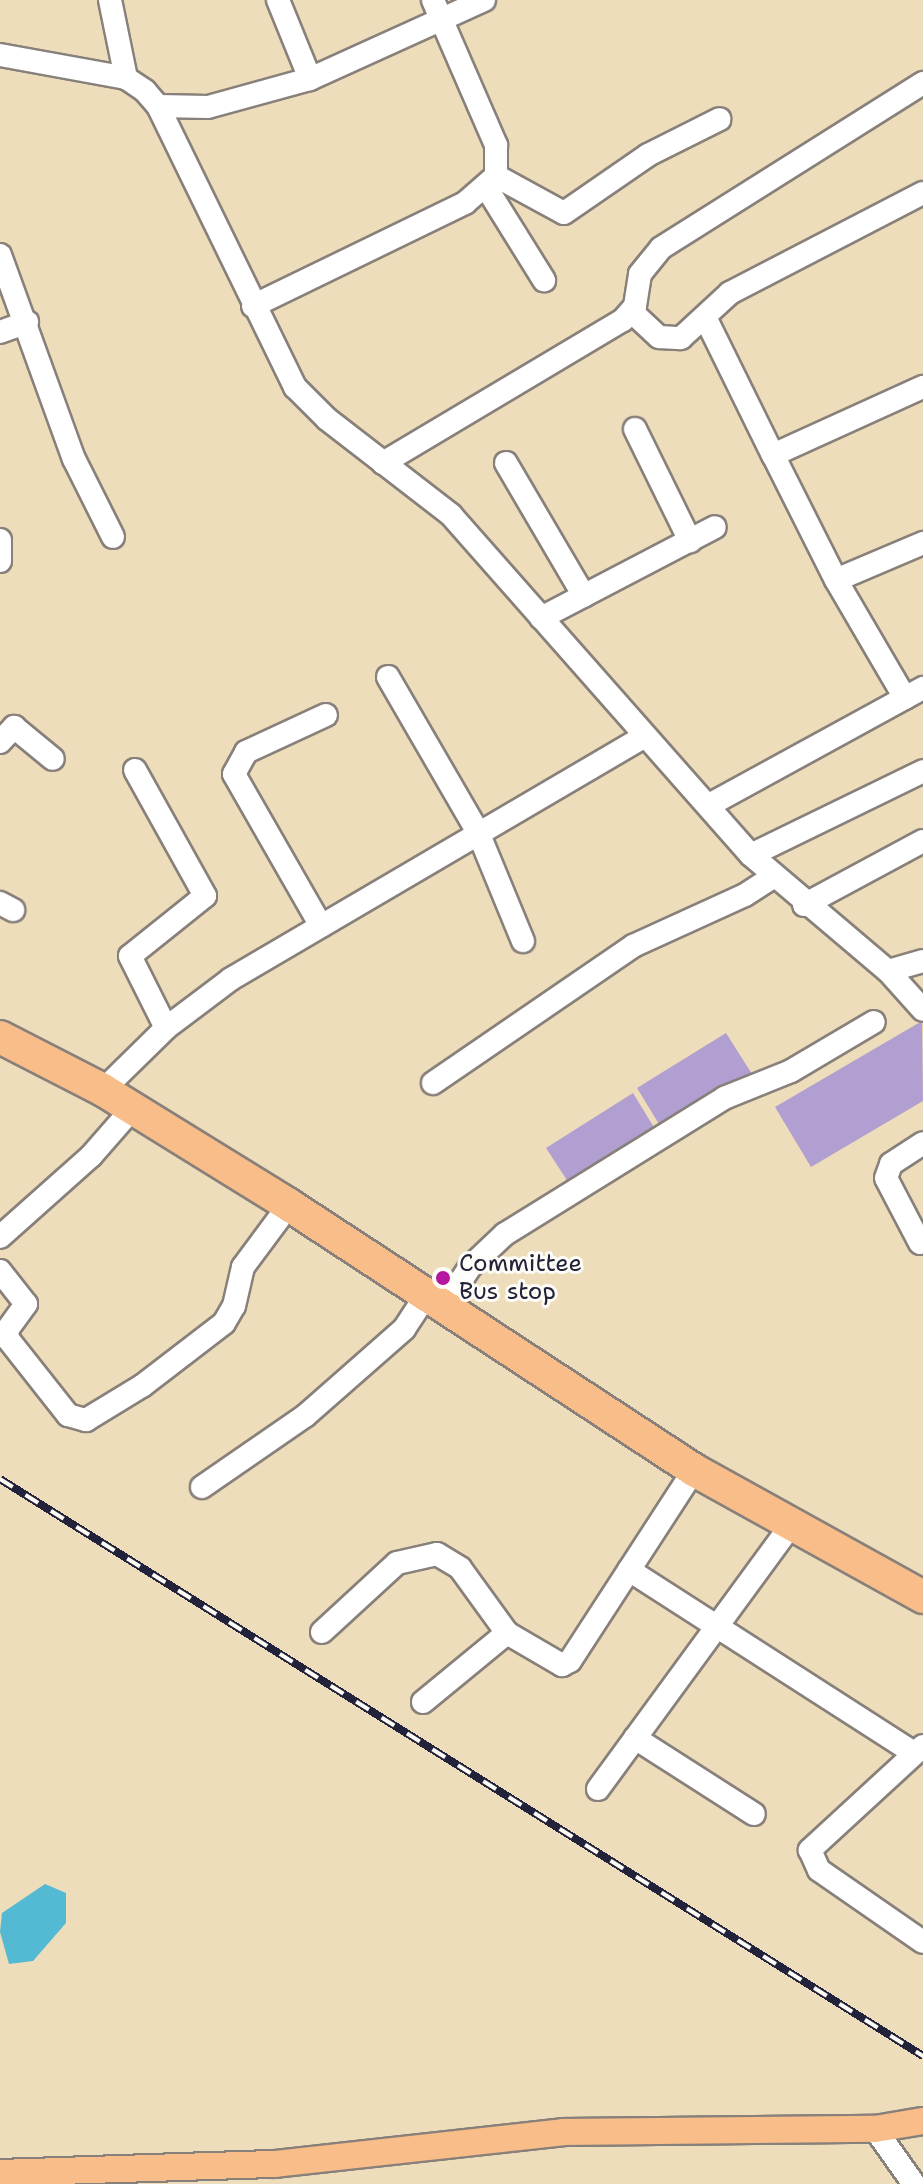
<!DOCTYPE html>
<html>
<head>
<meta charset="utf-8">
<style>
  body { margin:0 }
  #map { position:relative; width:923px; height:2184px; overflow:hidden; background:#eeddba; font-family:"Shantell Sans",sans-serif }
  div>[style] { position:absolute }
  .water>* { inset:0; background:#54b9d2 }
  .building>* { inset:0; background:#b19fd1 }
  .roads { filter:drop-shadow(2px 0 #88807a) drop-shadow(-2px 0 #88807a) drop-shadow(0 2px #88807a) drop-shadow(0 -2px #88807a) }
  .minor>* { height:22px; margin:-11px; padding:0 11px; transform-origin:11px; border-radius:11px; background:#fff }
  .major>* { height:26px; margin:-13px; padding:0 13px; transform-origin:13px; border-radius:13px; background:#f8bd89 }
  .highway>* { height:32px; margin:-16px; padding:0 16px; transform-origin:16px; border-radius:16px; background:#f8bd89 }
  .rail>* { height:8px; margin-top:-4px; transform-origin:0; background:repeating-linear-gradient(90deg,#fdfcf7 0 15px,#22223b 0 30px); box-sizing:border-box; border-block:2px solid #22223b }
  .dots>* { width:22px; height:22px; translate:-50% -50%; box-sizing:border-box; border:4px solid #fdfcf7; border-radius:50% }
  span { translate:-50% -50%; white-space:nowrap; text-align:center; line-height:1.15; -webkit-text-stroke:6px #fdfcf7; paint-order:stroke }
  .poi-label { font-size:24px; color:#22223b }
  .left { translate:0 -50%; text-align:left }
</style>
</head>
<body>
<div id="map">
  <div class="water">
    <i style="clip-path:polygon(45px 1884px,66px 1893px,66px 1923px,33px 1961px,9px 1964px,0 1932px,2px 1913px)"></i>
  </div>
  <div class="building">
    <i style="clip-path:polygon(922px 1021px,923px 1101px,811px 1167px,775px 1107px)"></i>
    <i style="clip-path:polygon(726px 1033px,752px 1074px,662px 1129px,637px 1088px)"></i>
    <i style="clip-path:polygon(633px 1093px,658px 1134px,572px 1188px,546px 1148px)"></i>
  </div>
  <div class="roads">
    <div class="minor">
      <i style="left:110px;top:0;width:80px;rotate:78.4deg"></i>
      <i style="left:278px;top:0;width:85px;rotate:67.9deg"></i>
      <i style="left:0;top:55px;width:128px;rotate:10.3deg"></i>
      <i style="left:126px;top:78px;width:23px;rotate:34deg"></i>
      <i style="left:145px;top:91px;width:20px;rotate:49deg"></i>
      <i style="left:158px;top:106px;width:313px;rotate:64deg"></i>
      <i style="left:295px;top:387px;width:45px;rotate:45deg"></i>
      <i style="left:327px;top:419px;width:157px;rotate:37.7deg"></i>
      <i style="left:451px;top:515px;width:453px;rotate:48.6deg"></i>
      <i style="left:751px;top:855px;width:180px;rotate:40.3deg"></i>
      <i style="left:888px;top:971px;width:52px;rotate:48.1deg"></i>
      <i style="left:158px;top:106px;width:50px;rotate:1.1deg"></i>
      <i style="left:208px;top:107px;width:106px;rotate:-15.4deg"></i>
      <i style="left:310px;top:79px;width:191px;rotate:-24.4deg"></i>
      <i style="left:496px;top:176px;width:77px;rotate:28.6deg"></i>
      <i style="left:564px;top:213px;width:102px;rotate:-34.6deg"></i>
      <i style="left:648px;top:155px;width:80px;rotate:-26.6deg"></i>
      <i style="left:486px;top:187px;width:110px;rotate:58.1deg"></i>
      <i style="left:0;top:255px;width:217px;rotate:70.1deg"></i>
      <i style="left:74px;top:459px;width:87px;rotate:63.4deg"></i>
      <i style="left:253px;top:306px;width:236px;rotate:-25.9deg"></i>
      <i style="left:465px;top:203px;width:41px;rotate:-41.1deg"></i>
      <i style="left:496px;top:176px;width:31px;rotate:-90deg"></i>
      <i style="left:496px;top:145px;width:158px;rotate:-113.5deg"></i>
      <i style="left:632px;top:312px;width:37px;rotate:43deg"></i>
      <i style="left:659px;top:337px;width:22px;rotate:3deg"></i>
      <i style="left:681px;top:338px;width:67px;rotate:-42.6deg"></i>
      <i style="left:730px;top:293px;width:217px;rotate:-27.4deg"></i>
      <i style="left:705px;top:317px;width:154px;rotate:63.8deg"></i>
      <i style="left:0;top:332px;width:29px;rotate:-20deg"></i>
      <i style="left:635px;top:429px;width:125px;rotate:63.8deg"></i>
      <i style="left:383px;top:463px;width:279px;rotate:-30.8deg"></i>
      <i style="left:623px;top:320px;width:18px;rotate:-49deg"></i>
      <i style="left:635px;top:306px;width:32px;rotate:-81deg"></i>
      <i style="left:640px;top:274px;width:33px;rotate:-51deg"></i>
      <i style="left:661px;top:248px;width:310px;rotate:-32.2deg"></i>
      <i style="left:506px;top:463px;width:154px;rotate:59.6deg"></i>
      <i style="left:0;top:540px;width:21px;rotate:90deg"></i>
      <i style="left:836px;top:580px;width:95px;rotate:-23deg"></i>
      <i style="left:541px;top:618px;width:196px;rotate:-27.6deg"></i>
      <i style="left:388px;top:677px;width:179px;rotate:59.9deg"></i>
      <i style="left:478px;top:832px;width:118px;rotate:67.6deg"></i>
      <i style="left:905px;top:698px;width:137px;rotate:-120.3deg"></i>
      <i style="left:836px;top:580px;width:140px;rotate:-116.7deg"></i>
      <i style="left:773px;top:455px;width:165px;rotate:-24.4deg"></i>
      <i style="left:0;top:742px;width:21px;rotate:-47deg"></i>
      <i style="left:14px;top:727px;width:50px;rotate:39.4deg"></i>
      <i style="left:135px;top:770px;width:144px;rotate:60.9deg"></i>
      <i style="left:205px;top:896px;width:96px;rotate:141.3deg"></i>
      <i style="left:130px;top:956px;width:80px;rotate:63.4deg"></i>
      <i style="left:711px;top:804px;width:242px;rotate:-28.7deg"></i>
      <i style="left:751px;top:855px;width:191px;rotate:-26deg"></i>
      <i style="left:0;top:903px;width:15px;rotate:28deg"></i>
      <i style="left:804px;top:905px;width:135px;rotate:-28.3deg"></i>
      <i style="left:321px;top:926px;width:175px;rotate:-119.8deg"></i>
      <i style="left:234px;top:774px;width:25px;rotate:-61deg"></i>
      <i style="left:246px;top:752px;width:88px;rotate:-24.8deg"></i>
      <i style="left:888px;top:971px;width:36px;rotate:-16deg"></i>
      <i style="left:433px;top:1083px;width:242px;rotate:-34.4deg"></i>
      <i style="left:633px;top:946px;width:123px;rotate:-24.5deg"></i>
      <i style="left:745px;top:895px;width:35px;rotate:-33deg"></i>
      <i style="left:103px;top:1090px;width:88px;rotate:-44.5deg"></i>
      <i style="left:166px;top:1028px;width:81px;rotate:-37deg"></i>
      <i style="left:231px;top:979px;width:480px;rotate:-30.4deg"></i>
      <i style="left:0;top:1237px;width:122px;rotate:-41.7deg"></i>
      <i style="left:91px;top:1156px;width:64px;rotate:-48.8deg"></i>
      <i style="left:920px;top:1243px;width:73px;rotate:-117.6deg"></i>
      <i style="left:886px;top:1178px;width:15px;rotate:-70deg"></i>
      <i style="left:891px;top:1164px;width:38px;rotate:-33deg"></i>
      <i style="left:0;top:1271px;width:42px;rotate:51.8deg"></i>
      <i style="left:26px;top:1304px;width:32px;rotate:126deg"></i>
      <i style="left:7px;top:1330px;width:9px;rotate:84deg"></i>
      <i style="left:8px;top:1339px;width:97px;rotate:51.7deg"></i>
      <i style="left:68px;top:1415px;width:19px;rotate:16deg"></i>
      <i style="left:86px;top:1420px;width:66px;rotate:-31.3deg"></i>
      <i style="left:142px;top:1386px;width:103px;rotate:-37.5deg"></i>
      <i style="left:224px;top:1323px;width:20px;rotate:-60deg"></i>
      <i style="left:234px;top:1306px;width:40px;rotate:-77deg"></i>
      <i style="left:243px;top:1267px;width:77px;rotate:-53.4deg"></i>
      <i style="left:445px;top:1305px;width:45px;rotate:-56.7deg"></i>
      <i style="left:470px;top:1267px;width:48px;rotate:-43.3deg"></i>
      <i style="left:505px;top:1234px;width:258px;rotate:-31.8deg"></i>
      <i style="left:724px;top:1098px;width:72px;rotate:-21.9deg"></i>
      <i style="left:791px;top:1071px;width:96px;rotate:-30.6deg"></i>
      <i style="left:202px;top:1487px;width:125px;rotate:-34.6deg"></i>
      <i style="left:305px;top:1416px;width:132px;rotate:-41.3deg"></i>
      <i style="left:404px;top:1329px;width:42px;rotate:-56.7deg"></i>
      <i style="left:629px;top:1570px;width:339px;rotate:32.7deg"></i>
      <i style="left:322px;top:1632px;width:102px;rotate:-42.6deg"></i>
      <i style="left:397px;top:1563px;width:41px;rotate:-12.7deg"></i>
      <i style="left:437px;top:1554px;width:27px;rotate:31deg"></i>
      <i style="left:460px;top:1568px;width:80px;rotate:54.1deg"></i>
      <i style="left:507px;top:1633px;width:64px;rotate:30.2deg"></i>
      <i style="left:562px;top:1665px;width:9px;rotate:-27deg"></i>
      <i style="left:570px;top:1661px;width:228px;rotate:-57deg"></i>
      <i style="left:423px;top:1702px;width:109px;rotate:-39.4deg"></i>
      <i style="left:635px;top:1738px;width:141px;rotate:32.6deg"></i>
      <i style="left:923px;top:1746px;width:154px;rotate:137.4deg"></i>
      <i style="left:810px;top:1850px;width:22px;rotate:66deg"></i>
      <i style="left:819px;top:1870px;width:126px;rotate:34.7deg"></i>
      <i style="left:598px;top:1789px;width:332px;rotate:-53.8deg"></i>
      <i style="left:875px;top:2129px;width:67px;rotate:54.7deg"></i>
    </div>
    <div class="major">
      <i style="left:0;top:2173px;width:275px;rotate:-1.9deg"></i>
      <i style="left:275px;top:2164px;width:290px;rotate:-6.3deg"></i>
      <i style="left:563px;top:2132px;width:312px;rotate:-0.6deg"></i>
      <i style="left:875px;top:2129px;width:49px;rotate:-9.5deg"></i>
    </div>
    <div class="highway">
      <i style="left:0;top:1037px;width:116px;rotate:27.2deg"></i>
      <i style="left:103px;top:1090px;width:219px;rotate:31.7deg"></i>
      <i style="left:289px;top:1205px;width:484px;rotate:33.2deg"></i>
      <i style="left:694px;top:1470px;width:262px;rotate:29deg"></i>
    </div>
  </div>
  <div class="rail">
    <i style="left:0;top:1479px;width:1089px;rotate:32.01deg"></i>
  </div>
  <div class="dots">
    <i style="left:443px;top:1278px;background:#b5179e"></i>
  </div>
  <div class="poi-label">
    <span class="left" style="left:459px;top:1278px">Committee<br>Bus stop</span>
  </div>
</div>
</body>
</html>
